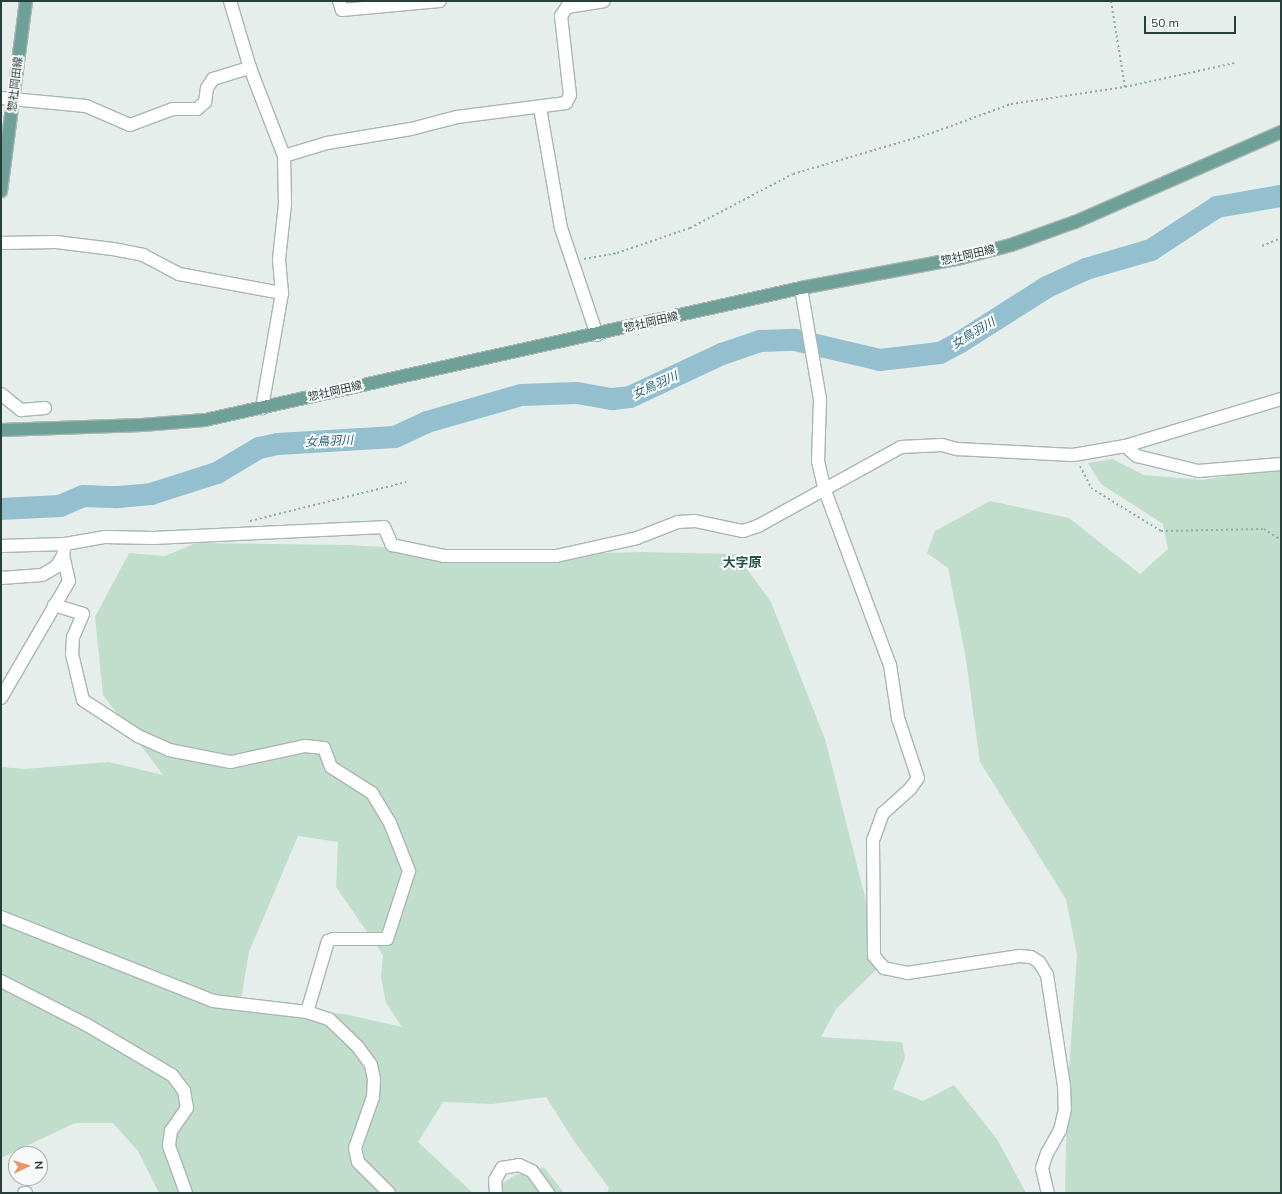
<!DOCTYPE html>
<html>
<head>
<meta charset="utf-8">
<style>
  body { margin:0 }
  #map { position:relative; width:1282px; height:1194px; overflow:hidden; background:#e6eeeb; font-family:Mulish,"Noto Sans JP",sans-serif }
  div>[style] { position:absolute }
  .green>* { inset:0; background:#c1ddcb }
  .river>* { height:22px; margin:-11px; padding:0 11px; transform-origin:11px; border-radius:11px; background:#93bfce }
  .path>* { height:2px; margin-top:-1px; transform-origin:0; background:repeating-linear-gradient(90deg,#89afa7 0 2px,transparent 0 5px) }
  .roads { filter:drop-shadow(1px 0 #a9b6b3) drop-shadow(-1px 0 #a9b6b3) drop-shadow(0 1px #a9b6b3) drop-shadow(0 -1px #a9b6b3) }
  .minor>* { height:12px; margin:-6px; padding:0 6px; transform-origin:6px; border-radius:6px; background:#fff }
  .major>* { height:12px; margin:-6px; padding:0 6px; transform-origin:6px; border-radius:6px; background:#6ea098 }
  span { translate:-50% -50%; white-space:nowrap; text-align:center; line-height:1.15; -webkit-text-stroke:4px #f7faf9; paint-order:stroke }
  .street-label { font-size:11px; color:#263f3b }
  .water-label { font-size:12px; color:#246177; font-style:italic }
  .quarter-label { font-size:13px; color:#23504a; font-weight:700 }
  .frame { position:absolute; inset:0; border:2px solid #263f3b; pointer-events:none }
  .north { position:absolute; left:8px; top:1146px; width:40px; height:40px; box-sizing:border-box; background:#f7faf9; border:1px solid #a3afad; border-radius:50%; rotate:86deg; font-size:11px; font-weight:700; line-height:16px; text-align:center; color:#263f3b }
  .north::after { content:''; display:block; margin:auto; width:14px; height:18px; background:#e8956a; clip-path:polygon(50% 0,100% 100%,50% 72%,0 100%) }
  .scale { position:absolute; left:1144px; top:16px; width:92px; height:18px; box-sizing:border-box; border:2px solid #263f3b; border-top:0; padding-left:5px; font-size:12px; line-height:14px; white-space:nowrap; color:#263f3b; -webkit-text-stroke:3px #f7faf9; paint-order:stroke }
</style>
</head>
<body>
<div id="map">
  <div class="green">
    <i style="clip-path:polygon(1112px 459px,1144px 475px,1202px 480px,1281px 468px,1281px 1193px,1065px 1193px,1067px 1100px,1077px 955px,1066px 899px,980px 762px,965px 653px,948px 568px,927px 553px,935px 531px,990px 501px,1069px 518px,1140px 574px,1168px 549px,1163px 524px,1101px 484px,1088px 463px)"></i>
    <i style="clip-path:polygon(evenodd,196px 543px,348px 545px,527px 555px,642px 552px,736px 554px,771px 602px,825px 739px,882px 964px,836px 1009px,821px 1037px,902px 1042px,905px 1058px,893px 1089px,923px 1101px,954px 1085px,997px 1139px,1026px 1193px,607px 1193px,609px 1188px,574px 1141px,546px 1097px,492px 1104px,443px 1102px,418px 1142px,473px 1193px,159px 1193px,138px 1151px,113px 1123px,75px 1123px,1px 1158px,1px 767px,25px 769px,109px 762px,163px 775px,103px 695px,95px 617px,129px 553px,165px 556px,196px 543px,298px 836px,338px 842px,336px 887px,383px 955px,381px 977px,386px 1003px,402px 1027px,344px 1014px,240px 1005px,249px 952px,298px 836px)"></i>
    <i style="clip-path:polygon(544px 1167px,564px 1193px,488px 1193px,515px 1175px)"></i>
  </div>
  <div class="river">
    <i style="left:1px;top:509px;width:59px;rotate:-2.9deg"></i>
    <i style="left:60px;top:506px;width:25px;rotate:-23deg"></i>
    <i style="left:83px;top:496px;width:35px;rotate:2deg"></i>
    <i style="left:118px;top:497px;width:33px;rotate:-5deg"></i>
    <i style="left:151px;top:494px;width:69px;rotate:-17.7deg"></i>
    <i style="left:217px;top:473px;width:49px;rotate:-30.8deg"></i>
    <i style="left:259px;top:448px;width:19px;rotate:-12deg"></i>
    <i style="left:278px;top:444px;width:117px;rotate:-3.4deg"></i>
    <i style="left:395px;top:437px;width:35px;rotate:-25deg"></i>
    <i style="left:427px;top:422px;width:98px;rotate:-16deg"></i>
    <i style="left:521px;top:395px;width:56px;rotate:-2deg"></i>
    <i style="left:577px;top:393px;width:36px;rotate:10deg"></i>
    <i style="left:612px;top:399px;width:18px;rotate:-6deg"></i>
    <i style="left:630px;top:397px;width:102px;rotate:-25.1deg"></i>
    <i style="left:722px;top:354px;width:40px;rotate:-18.9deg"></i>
    <i style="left:760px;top:341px;width:35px;rotate:-2deg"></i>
    <i style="left:795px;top:340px;width:87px;rotate:13.2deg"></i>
    <i style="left:880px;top:360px;width:60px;rotate:-6.7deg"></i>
    <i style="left:940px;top:353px;width:21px;rotate:-28deg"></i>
    <i style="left:959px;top:343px;width:104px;rotate:-32.5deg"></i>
    <i style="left:1047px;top:287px;width:43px;rotate:-24.8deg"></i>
    <i style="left:1086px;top:269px;width:68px;rotate:-16.3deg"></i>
    <i style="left:1151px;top:250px;width:79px;rotate:-33.1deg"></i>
    <i style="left:1217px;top:207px;width:65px;rotate:-9.8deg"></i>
  </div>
  <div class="path">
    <i style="left:1111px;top:1px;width:87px;rotate:80.8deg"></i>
    <i style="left:1262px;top:246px;width:21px;rotate:-23deg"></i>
    <i style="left:584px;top:259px;width:34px;rotate:-10deg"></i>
    <i style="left:617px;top:253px;width:77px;rotate:-18.9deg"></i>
    <i style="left:690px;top:228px;width:116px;rotate:-27.7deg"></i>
    <i style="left:793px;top:174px;width:145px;rotate:-16.4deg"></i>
    <i style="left:932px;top:133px;width:84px;rotate:-20.2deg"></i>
    <i style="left:1011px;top:104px;width:115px;rotate:-8.5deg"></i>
    <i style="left:1125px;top:87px;width:112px;rotate:-12.4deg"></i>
    <i style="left:1080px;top:466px;width:25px;rotate:63deg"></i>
    <i style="left:1091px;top:488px;width:82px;rotate:31.6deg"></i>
    <i style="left:1161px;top:531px;width:103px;rotate:-1.1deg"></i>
    <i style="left:1264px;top:529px;width:20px;rotate:33deg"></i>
    <i style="left:250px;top:521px;width:161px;rotate:-14deg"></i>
  </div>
  <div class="roads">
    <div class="minor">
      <i style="left:230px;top:1px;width:70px;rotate:73.4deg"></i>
      <i style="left:250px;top:68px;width:94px;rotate:68.9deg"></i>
      <i style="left:284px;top:156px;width:48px;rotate:88.8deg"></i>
      <i style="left:285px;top:204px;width:55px;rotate:96.2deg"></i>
      <i style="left:279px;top:259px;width:34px;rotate:85deg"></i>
      <i style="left:282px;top:293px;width:117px;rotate:99.9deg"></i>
      <i style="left:339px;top:1px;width:9px;rotate:72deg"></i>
      <i style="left:342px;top:10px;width:98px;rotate:-5.2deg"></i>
      <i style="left:1px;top:98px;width:85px;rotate:5.4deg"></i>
      <i style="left:86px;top:106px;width:48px;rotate:23.4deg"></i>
      <i style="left:130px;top:125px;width:46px;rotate:-20.4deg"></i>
      <i style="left:173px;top:109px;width:24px"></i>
      <i style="left:197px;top:109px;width:11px;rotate:-41deg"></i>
      <i style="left:205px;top:102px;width:14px;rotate:-82deg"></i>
      <i style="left:207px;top:88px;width:11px;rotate:-56deg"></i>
      <i style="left:213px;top:79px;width:39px;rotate:-17deg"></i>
      <i style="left:540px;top:108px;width:122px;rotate:80.1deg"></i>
      <i style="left:561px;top:228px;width:113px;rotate:71.4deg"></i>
      <i style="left:284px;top:156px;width:45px;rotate:-16.8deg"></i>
      <i style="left:327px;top:143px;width:85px;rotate:-9.5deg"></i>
      <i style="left:411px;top:129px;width:48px;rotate:-14.6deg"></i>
      <i style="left:457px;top:117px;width:110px;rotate:-7.3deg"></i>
      <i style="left:566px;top:103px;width:9px;rotate:-63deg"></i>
      <i style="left:570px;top:95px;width:80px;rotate:-96.5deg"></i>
      <i style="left:561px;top:16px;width:11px;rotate:-56deg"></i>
      <i style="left:567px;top:7px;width:37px;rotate:-9deg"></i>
      <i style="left:1px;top:243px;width:55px;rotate:-1deg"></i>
      <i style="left:56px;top:242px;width:57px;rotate:7deg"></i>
      <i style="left:113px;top:249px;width:31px;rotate:11deg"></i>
      <i style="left:143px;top:255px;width:41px;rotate:27.8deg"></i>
      <i style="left:179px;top:274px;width:105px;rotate:10.5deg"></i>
      <i style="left:801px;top:288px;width:113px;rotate:80.3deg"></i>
      <i style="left:820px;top:399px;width:62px;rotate:91.8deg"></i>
      <i style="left:818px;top:461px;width:28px;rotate:77deg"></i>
      <i style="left:824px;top:488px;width:189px;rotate:69.6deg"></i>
      <i style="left:890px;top:665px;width:54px;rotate:81.4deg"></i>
      <i style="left:898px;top:718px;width:63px;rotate:71.6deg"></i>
      <i style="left:918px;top:778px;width:14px;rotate:126deg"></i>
      <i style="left:910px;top:789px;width:36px;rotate:138deg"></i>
      <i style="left:883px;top:813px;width:29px;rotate:110deg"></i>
      <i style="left:873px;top:840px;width:116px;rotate:89.5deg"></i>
      <i style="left:874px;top:956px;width:16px;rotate:50deg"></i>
      <i style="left:884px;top:968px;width:24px;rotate:12deg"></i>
      <i style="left:907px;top:973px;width:114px;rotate:-8.6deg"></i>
      <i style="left:1020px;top:956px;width:11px;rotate:5deg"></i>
      <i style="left:1031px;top:957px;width:9px;rotate:32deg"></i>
      <i style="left:1039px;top:962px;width:15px;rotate:58deg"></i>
      <i style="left:1047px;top:975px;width:112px;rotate:81.3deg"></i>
      <i style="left:1064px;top:1086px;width:23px;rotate:88deg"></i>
      <i style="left:1065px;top:1109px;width:22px;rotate:103deg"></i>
      <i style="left:1060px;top:1130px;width:26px;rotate:119deg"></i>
      <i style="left:1047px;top:1153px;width:16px;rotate:108deg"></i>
      <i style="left:1042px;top:1168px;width:26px;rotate:77deg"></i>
      <i style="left:1px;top:394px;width:26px;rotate:39deg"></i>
      <i style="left:21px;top:410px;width:24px;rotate:-5deg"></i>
      <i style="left:1125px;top:446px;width:16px;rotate:40deg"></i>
      <i style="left:1137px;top:456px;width:63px;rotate:13.8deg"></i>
      <i style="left:1198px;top:471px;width:83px;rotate:-4.8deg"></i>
      <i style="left:1px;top:546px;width:64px;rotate:-1.8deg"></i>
      <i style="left:65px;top:544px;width:41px;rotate:-9.9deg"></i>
      <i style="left:105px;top:537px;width:48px;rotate:1.2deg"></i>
      <i style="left:153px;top:538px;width:231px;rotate:-2.7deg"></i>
      <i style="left:384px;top:527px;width:20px;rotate:66deg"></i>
      <i style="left:392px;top:545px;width:53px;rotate:11.9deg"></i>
      <i style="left:444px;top:556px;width:112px"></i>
      <i style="left:556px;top:556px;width:83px;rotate:-12.5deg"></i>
      <i style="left:637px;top:538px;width:44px;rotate:-21.3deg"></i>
      <i style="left:678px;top:522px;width:17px;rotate:-3deg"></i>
      <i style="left:695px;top:521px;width:49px;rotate:11.8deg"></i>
      <i style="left:743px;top:531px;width:16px;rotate:-18deg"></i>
      <i style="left:758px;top:526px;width:163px;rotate:-28.9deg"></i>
      <i style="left:901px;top:447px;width:41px;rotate:-2.8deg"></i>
      <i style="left:942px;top:445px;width:16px;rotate:15deg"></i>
      <i style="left:957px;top:449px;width:116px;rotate:3deg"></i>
      <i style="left:1073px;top:455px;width:53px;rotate:-9.8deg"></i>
      <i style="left:1125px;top:446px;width:163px;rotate:-16.8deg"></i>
      <i style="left:1px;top:578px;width:41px;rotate:-4.2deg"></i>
      <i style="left:42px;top:575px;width:16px;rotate:-30deg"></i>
      <i style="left:56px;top:567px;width:13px;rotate:-58deg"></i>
      <i style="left:54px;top:605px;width:30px;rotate:17deg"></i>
      <i style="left:83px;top:614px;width:25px;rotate:113deg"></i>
      <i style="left:73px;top:637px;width:17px;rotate:93deg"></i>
      <i style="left:72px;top:654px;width:47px;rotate:76.6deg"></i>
      <i style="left:83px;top:700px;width:66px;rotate:33.2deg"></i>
      <i style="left:138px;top:736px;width:34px;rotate:24deg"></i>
      <i style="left:169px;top:750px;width:63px;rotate:11deg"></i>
      <i style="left:231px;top:762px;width:76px;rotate:-12.2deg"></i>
      <i style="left:305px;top:746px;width:19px;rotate:6deg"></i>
      <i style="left:324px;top:748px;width:20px;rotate:70deg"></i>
      <i style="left:331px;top:767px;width:49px;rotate:32.4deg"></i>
      <i style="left:372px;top:793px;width:35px;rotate:59deg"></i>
      <i style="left:390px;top:823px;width:52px;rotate:68.4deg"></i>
      <i style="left:409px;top:871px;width:71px;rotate:107.9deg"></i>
      <i style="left:387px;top:939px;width:54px;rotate:180deg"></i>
      <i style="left:333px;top:939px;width:5px;rotate:158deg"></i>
      <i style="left:328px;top:941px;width:74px;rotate:106.5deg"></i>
      <i style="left:1px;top:698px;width:135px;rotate:-59.8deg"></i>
      <i style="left:69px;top:581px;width:26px;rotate:-103deg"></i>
      <i style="left:63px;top:556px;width:12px;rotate:-81deg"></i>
      <i style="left:1px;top:917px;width:228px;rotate:21.6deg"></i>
      <i style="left:213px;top:1001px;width:95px;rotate:6.7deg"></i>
      <i style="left:307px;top:1012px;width:23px;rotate:18deg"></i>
      <i style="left:329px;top:1019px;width:40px;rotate:44deg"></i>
      <i style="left:358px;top:1047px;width:22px;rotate:54deg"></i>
      <i style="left:371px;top:1065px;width:14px;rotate:78deg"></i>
      <i style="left:374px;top:1079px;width:18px;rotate:93deg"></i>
      <i style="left:373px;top:1097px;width:54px;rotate:109.4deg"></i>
      <i style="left:355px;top:1148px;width:14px;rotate:78deg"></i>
      <i style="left:358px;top:1162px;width:44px;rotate:45deg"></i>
      <i style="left:1px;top:981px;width:97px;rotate:27.1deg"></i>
      <i style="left:87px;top:1025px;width:99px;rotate:30.5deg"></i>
      <i style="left:172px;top:1075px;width:20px;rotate:53deg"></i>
      <i style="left:184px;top:1091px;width:17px;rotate:80deg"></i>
      <i style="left:187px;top:1108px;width:28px;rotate:125deg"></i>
      <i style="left:171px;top:1131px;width:15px;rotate:98deg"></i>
      <i style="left:169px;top:1146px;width:50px;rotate:70.1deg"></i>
      <i style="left:24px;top:1193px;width:2px"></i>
      <i style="left:496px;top:1193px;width:13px;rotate:-94deg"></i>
      <i style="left:495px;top:1180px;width:14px;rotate:-60deg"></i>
      <i style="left:502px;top:1168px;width:17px;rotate:-10deg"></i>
      <i style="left:519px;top:1165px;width:14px;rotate:25deg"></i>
      <i style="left:532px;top:1171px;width:27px;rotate:54deg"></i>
    </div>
    <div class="major">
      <i style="left:1px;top:191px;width:192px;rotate:-82.5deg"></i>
      <i style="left:1px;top:430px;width:141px;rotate:-2deg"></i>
      <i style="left:142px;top:425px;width:63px;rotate:-4.5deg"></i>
      <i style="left:205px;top:420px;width:610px;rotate:-12.49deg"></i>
      <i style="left:801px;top:288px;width:163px;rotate:-10.6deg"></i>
      <i style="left:961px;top:258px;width:52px;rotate:-14.6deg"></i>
      <i style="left:1011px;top:245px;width:68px;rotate:-19.8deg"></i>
      <i style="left:1075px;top:222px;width:225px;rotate:-23.6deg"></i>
    </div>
  </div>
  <div class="street-label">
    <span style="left:15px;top:84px;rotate:-83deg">惣社岡田線</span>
    <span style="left:968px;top:255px;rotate:-13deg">惣社岡田線</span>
    <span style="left:651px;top:322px;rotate:-13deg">惣社岡田線</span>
    <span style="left:335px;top:391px;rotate:-13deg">惣社岡田線</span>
  </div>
  <div class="water-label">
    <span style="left:973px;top:333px;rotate:-31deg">女鳥羽川</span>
    <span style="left:655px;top:385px;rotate:-24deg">女鳥羽川</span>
    <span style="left:329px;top:441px;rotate:-3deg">女鳥羽川</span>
  </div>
  <div class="quarter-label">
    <span style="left:742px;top:562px">大字原</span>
  </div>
  <div class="frame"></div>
  <div class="north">N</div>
  <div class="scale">50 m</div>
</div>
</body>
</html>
